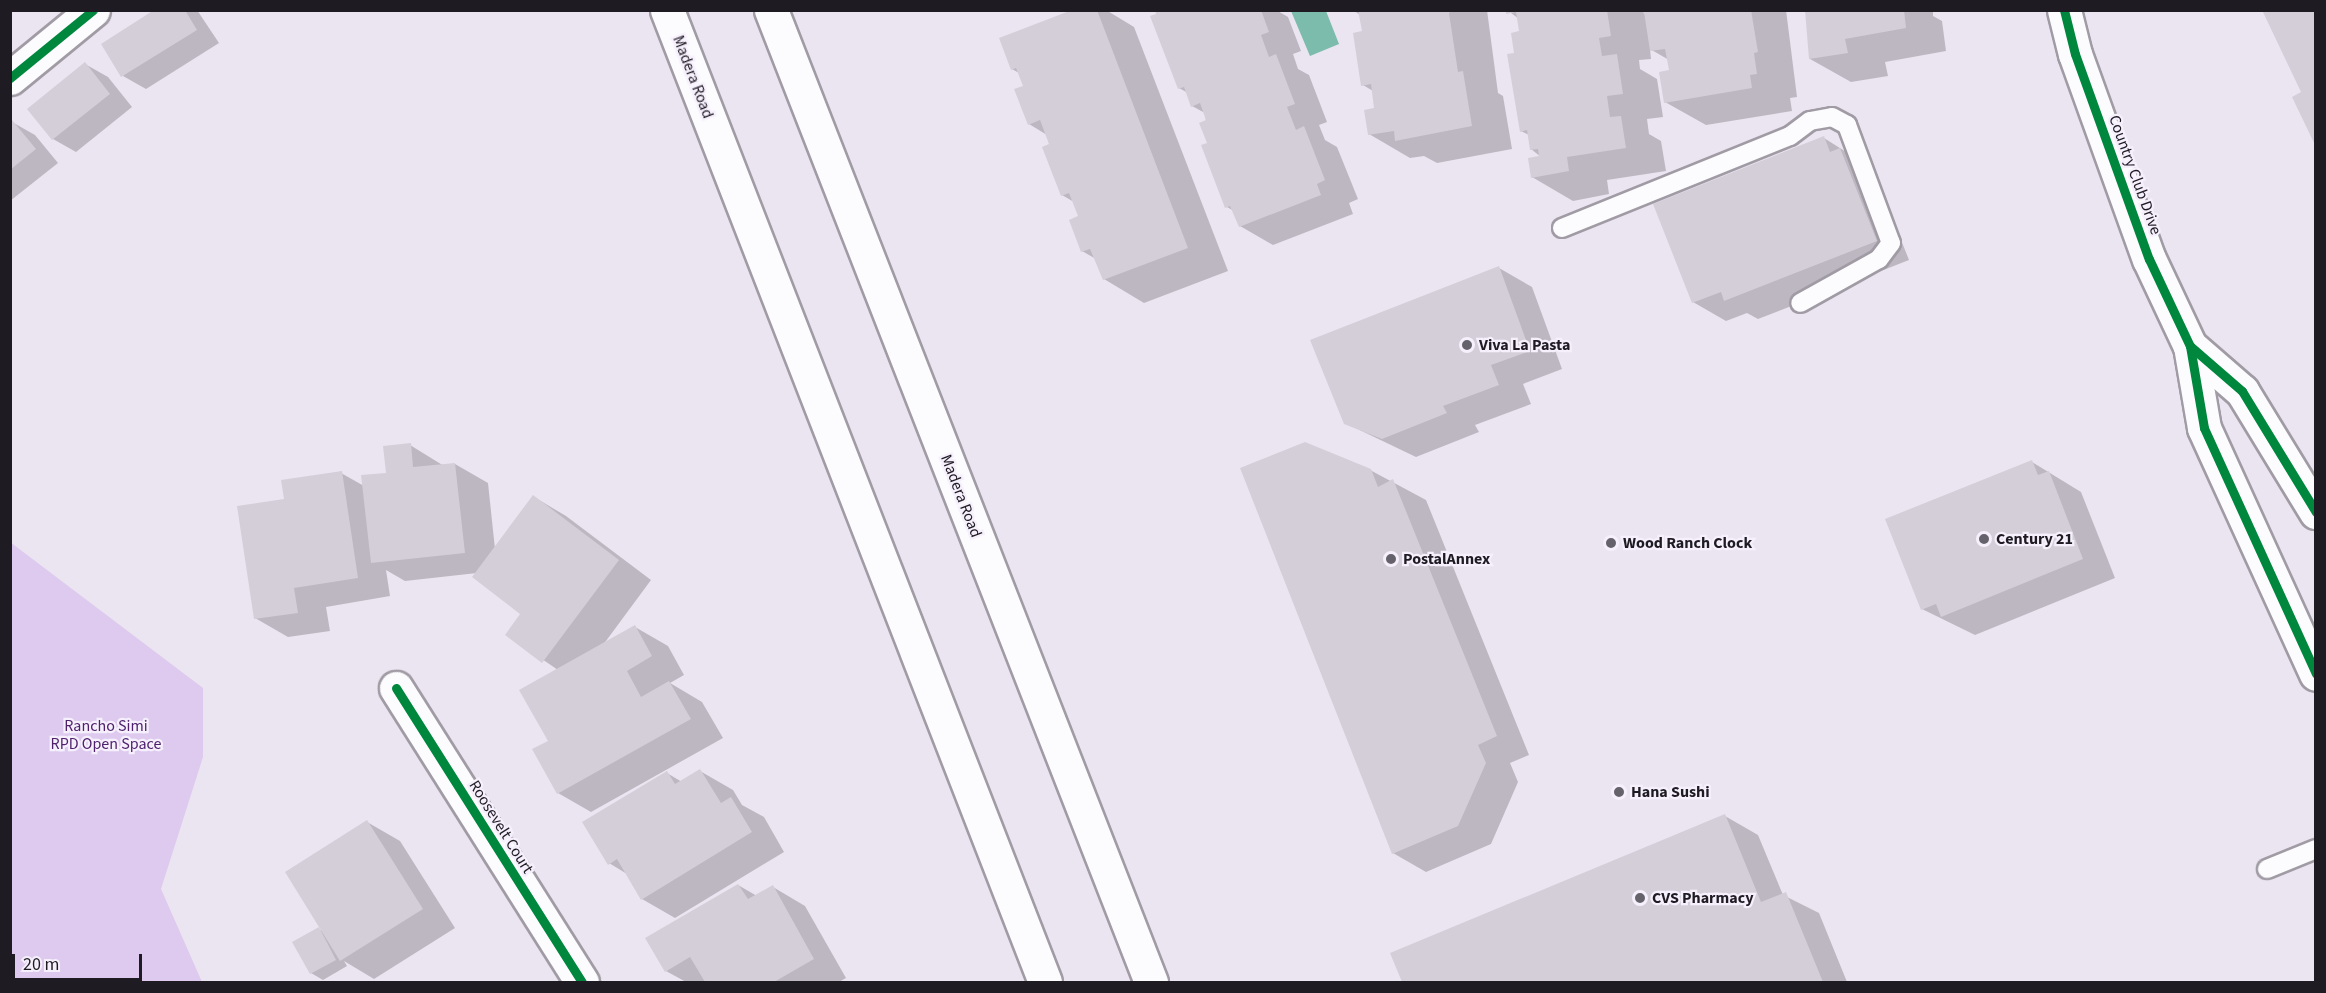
<!DOCTYPE html>
<html>
<head>
<meta charset="utf-8">
<style>
  body { margin:0 }
  #map { position:relative; width:2326px; height:993px; overflow:hidden; background:#ebe5f1; font-family:"Source Sans 3",sans-serif }
  div>[style] { position:absolute }
  .green>* { inset:0; background:#ddcaee }
  .water>* { inset:0; background:#7cbcac }
  .shadow>* { inset:0; background:#0003 }
  .building>* { inset:0; background:#d3ced8 }
  .roads { filter:drop-shadow(2px 0 #a09ba4) drop-shadow(-2px 0 #a09ba4) drop-shadow(0 2px #a09ba4) drop-shadow(0 -2px #a09ba4) }
  .service>* { height:18px; margin:-9px; padding:0 9px; transform-origin:9px; border-radius:9px; background:#fcfbfd }
  .minor>* { height:33px; margin:-16.5px; padding:0 16.5px; transform-origin:16.5px; border-radius:16.5px; background:#fcfbfd }
  .tertiary>* { height:33px; margin:-16.5px; padding:0 16.5px; transform-origin:16.5px; border-radius:16.5px; background:#fcfbfd }
  .secondary>* { height:33px; margin:-16.5px; padding:0 16.5px; transform-origin:16.5px; border-radius:16.5px; background:#fcfbfd }
  .cycleway>* { height:9px; margin:-4.5px; padding:0 4.5px; transform-origin:4.5px; border-radius:4.5px; background:#00873e }
  .dots>* { width:16px; height:16px; translate:-50% -50%; box-sizing:border-box; border:3px solid #f6f0fd; border-radius:50% }
  span { translate:-50% -50%; white-space:nowrap; text-align:center; line-height:1.15; -webkit-text-stroke:4.5px #f6f0fd; paint-order:stroke }
  .street-label { font-size:16px; color:#1f1b23 }
  .poi-label { font-size:16px; color:#1f1b23; font-weight:700 }
  .left { translate:0 -50%; text-align:left }
  .park-label { font-size:16px; color:#4f216d }
  .frame { position:absolute; inset:0; border:12px solid #1f1b23; pointer-events:none }
  .scale { position:absolute; left:12px; top:954px; width:130px; height:27px; box-sizing:border-box; border:3px solid #1f1b23; border-top:0; padding-left:8px; font-size:18px; line-height:21px; white-space:nowrap; color:#1f1b23; -webkit-text-stroke:4px #f6f0fd; paint-order:stroke }
</style>
</head>
<body>
<div id="map">
  <div class="green">
    <i style="clip-path:polygon(10px 542px,203px 688px,203px 757px,161px 889px,202px 982px,11px 982px)"></i>
  </div>
  <div class="water">
    <i style="clip-path:polygon(1291px 11px,1326px 11px,1339px 44px,1310px 56px)"></i>
  </div>
  <div class="shadow">
    <i style="clip-path:polygon(157px 10px,197px 10px,219px 43px,146px 89px,123px 76px)"></i>
    <i style="clip-path:polygon(1076px 10px,1106px 10px,1134px 27px,1228px 271px,1144px 303px,1104px 279px,1096px 259px,1082px 251px,1080px 217px,1074px 202px,1062px 195px,1047px 135px,1029px 124px,1025px 87px,1019px 73px,1012px 69px)"></i>
    <i style="clip-path:polygon(1156px 10px,1276px 10px,1288px 17px,1301px 51px,1293px 54px,1298px 69px,1309px 75px,1327px 122px,1319px 125px,1325px 140px,1337px 147px,1358px 199px,1349px 203px,1353px 214px,1273px 245px,1240px 226px,1234px 211px,1227px 207px,1209px 143px,1205px 113px,1192px 106px,1188px 93px,1179px 88px)"></i>
    <i style="clip-path:polygon(1353px 10px,1487px 10px,1498px 93px,1503px 96px,1512px 149px,1437px 163px,1424px 156px,1410px 158px,1369px 134px,1376px 109px,1373px 91px,1363px 85px,1363px 32px,1360px 15px)"></i>
    <i style="clip-path:polygon(1507px 10px,1643px 10px,1644px 14px,1786px 10px,1797px 97px,1790px 98px,1792px 111px,1706px 125px,1665px 102px,1671px 71px,1669px 60px,1650px 49px,1651px 59px,1639px 60px,1640px 69px,1657px 79px,1663px 117px,1647px 119px,1649px 134px,1661px 141px,1666px 171px,1607px 180px,1609px 194px,1573px 201px,1532px 177px,1541px 157px,1531px 149px,1529px 135px,1521px 131px,1516px 54px,1521px 33px,1519px 19px)"></i>
    <i style="clip-path:polygon(1801px 10px,1933px 10px,1933px 16px,1942px 21px,1946px 51px,1885px 62px,1888px 76px,1851px 82px,1810px 59px,1807px 13px)"></i>
    <i style="clip-path:polygon(85px 64px,108px 77px,132px 107px,76px 152px,53px 139px)"></i>
    <i style="clip-path:polygon(12px 122px,35px 135px,58px 163px,10px 201px)"></i>
    <i style="clip-path:polygon(1824px 138px,1873px 169px,1909px 260px,1758px 319px,1747px 313px,1726px 321px,1693px 302px)"></i>
    <i style="clip-path:polygon(1499px 268px,1532px 287px,1562px 369px,1523px 384px,1531px 404px,1475px 425px,1479px 432px,1416px 457px,1345px 423px)"></i>
    <i style="clip-path:polygon(410px 445px,444px 466px,455px 464px,488px 483px,495px 549px,534px 497px,566px 516px,651px 580px,603px 645px,635px 627px,668px 646px,684px 675px,670px 683px,702px 702px,723px 738px,591px 812px,558px 793px,550px 741px,558px 670px,507px 635px,522px 614px,477px 573px,405px 581px,386px 570px,390px 596px,326px 607px,330px 631px,288px 637px,255px 618px,286px 500px,341px 473px,364px 486px,388px 474px)"></i>
    <i style="clip-path:polygon(2032px 462px,2081px 492px,2115px 578px,1975px 635px,1922px 609px)"></i>
    <i style="clip-path:polygon(1370px 470px,1426px 500px,1529px 755px,1510px 763px,1518px 782px,1491px 844px,1426px 872px,1393px 853px)"></i>
    <i style="clip-path:polygon(700px 771px,733px 790px,742px 805px,764px 817px,784px 852px,675px 918px,642px 899px,627px 874px,609px 863px,667px 773px,682px 782px)"></i>
    <i style="clip-path:polygon(1725px 816px,1758px 835px,1783px 895px,1819px 913px,1847px 982px,1403px 982px,1392px 954px)"></i>
    <i style="clip-path:polygon(367px 822px,400px 841px,455px 928px,374px 979px,344px 961px,347px 966px,323px 980px,311px 973px,319px 929px,324px 932px)"></i>
    <i style="clip-path:polygon(738px 885px,757px 896px,773px 887px,805px 906px,846px 978px,839px 982px,686px 982px,666px 971px)"></i>
  </div>
  <div class="building">
    <i style="clip-path:polygon(154px 10px,185px 10px,197px 30px,121px 77px,101px 44px)"></i>
    <i style="clip-path:polygon(1072px 10px,1097px 10px,1188px 248px,1103px 280px,1090px 249px,1081px 252px,1069px 220px,1078px 216px,1069px 193px,1061px 196px,1042px 147px,1049px 144px,1040px 120px,1028px 125px,1014px 89px,1023px 86px,1016px 68px,1011px 70px,999px 38px)"></i>
    <i style="clip-path:polygon(1155px 10px,1261px 10px,1269px 32px,1261px 35px,1269px 57px,1276px 54px,1295px 104px,1287px 107px,1296px 130px,1304px 126px,1325px 180px,1317px 184px,1321px 195px,1239px 227px,1230px 206px,1225px 208px,1201px 145px,1207px 143px,1199px 123px,1206px 120px,1200px 103px,1191px 107px,1184px 87px,1178px 89px,1150px 16px,1156px 14px)"></i>
    <i style="clip-path:polygon(1358px 10px,1453px 10px,1449px 13px,1458px 72px,1463px 71px,1472px 126px,1395px 141px,1394px 131px,1368px 135px,1364px 110px,1374px 108px,1371px 84px,1361px 86px,1353px 33px,1362px 31px)"></i>
    <i style="clip-path:polygon(1506px 10px,1607px 10px,1611px 36px,1599px 38px,1602px 56px,1617px 54px,1623px 94px,1607px 96px,1610px 117px,1621px 116px,1626px 148px,1567px 157px,1569px 171px,1531px 178px,1528px 158px,1539px 156px,1538px 149px,1530px 150px,1527px 130px,1520px 132px,1507px 54px,1514px 53px,1511px 33px,1519px 31px,1516px 12px,1506px 14px)"></i>
    <i style="clip-path:polygon(1654px 10px,1751px 10px,1758px 52px,1754px 53px,1757px 74px,1750px 75px,1752px 88px,1664px 103px,1659px 72px,1669px 70px,1665px 49px,1650px 51px,1644px 12px)"></i>
    <i style="clip-path:polygon(1805px 10px,1904px 10px,1906px 28px,1845px 39px,1848px 53px,1809px 59px)"></i>
    <i style="clip-path:polygon(2262px 10px,2316px 10px,2316px 147px,2292px 97px,2301px 92px)"></i>
    <i style="clip-path:polygon(85px 62px,110px 94px,52px 140px,27px 109px)"></i>
    <i style="clip-path:polygon(12px 120px,36px 149px,10px 170px,10px 121px)"></i>
    <i style="clip-path:polygon(1824px 136px,1830px 152px,1840px 148px,1877px 241px,1724px 301px,1721px 292px,1692px 303px,1653px 204px)"></i>
    <i style="clip-path:polygon(1499px 266px,1530px 351px,1491px 365px,1499px 385px,1443px 406px,1447px 413px,1382px 439px,1344px 424px,1310px 340px)"></i>
    <i style="clip-path:polygon(1305px 442px,1371px 469px,1378px 487px,1393px 479px,1497px 736px,1478px 745px,1486px 763px,1458px 826px,1392px 854px,1240px 468px)"></i>
    <i style="clip-path:polygon(411px 443px,413px 467px,455px 463px,465px 553px,371px 563px,361px 475px,386px 473px,383px 446px)"></i>
    <i style="clip-path:polygon(2032px 460px,2038px 475px,2049px 471px,2083px 559px,1941px 617px,1936px 604px,1921px 610px,1885px 519px)"></i>
    <i style="clip-path:polygon(342px 471px,358px 578px,294px 588px,298px 613px,254px 619px,237px 506px,284px 499px,281px 480px)"></i>
    <i style="clip-path:polygon(533px 495px,619px 560px,542px 663px,505px 635px,520px 614px,472px 577px)"></i>
    <i style="clip-path:polygon(635px 625px,652px 656px,627px 671px,641px 697px,669px 681px,691px 719px,557px 794px,532px 749px,548px 741px,519px 690px)"></i>
    <i style="clip-path:polygon(700px 769px,721px 803px,731px 797px,752px 832px,641px 900px,617px 859px,608px 865px,582px 822px,667px 771px,675px 784px)"></i>
    <i style="clip-path:polygon(1725px 814px,1761px 902px,1786px 892px,1823px 982px,1402px 982px,1390px 953px)"></i>
    <i style="clip-path:polygon(367px 820px,423px 909px,340px 961px,285px 872px)"></i>
    <i style="clip-path:polygon(738px 884px,748px 899px,773px 885px,814px 959px,774px 982px,705px 982px,690px 957px,665px 972px,645px 938px)"></i>
    <i style="clip-path:polygon(319px 927px,336px 960px,310px 974px,292px 942px)"></i>
  </div>
  <div class="roads">
    <div class="service">
      <i style="left:1562px;top:228px;width:246px;rotate:-22deg"></i>
      <i style="left:1790px;top:136px;width:25px;rotate:-37deg"></i>
      <i style="left:1810px;top:121px;width:22px;rotate:-10deg"></i>
      <i style="left:1832px;top:117px;width:17px;rotate:28deg"></i>
      <i style="left:1847px;top:125px;width:126px;rotate:69.6deg"></i>
      <i style="left:1891px;top:243px;width:20px;rotate:127deg"></i>
      <i style="left:1879px;top:259px;width:90px;rotate:150.9deg"></i>
      <i style="left:2267px;top:869px;width:53px;rotate:-22.2deg"></i>
    </div>
    <div class="minor">
      <i style="left:10px;top:78px;width:107px;rotate:-39.3deg"></i>
      <i style="left:396px;top:688px;width:348px;rotate:57.7deg"></i>
    </div>
    <div class="tertiary">
      <i style="left:2064px;top:10px;width:45px;rotate:76deg"></i>
      <i style="left:2075px;top:54px;width:218px;rotate:70.2deg"></i>
      <i style="left:2149px;top:259px;width:96px;rotate:64.8deg"></i>
      <i style="left:2190px;top:346px;width:83px;rotate:80.3deg"></i>
      <i style="left:2204px;top:428px;width:270px;rotate:65.5deg"></i>
      <i style="left:2190px;top:346px;width:69px;rotate:40.9deg"></i>
      <i style="left:2242px;top:391px;width:142px;rotate:58.6deg"></i>
    </div>
    <div class="secondary">
      <i style="left:667px;top:10px;width:1043px;rotate:68.75deg"></i>
      <i style="left:771px;top:10px;width:1044px;rotate:68.65deg"></i>
    </div>
  </div>
  <div class="cycleway">
    <i style="left:2064px;top:10px;width:45px;rotate:76deg"></i>
    <i style="left:2075px;top:54px;width:218px;rotate:70.2deg"></i>
    <i style="left:2149px;top:259px;width:96px;rotate:64.8deg"></i>
    <i style="left:2190px;top:346px;width:83px;rotate:80.3deg"></i>
    <i style="left:2204px;top:428px;width:270px;rotate:65.5deg"></i>
    <i style="left:10px;top:78px;width:107px;rotate:-39.3deg"></i>
    <i style="left:2190px;top:346px;width:69px;rotate:40.9deg"></i>
    <i style="left:2242px;top:391px;width:142px;rotate:58.6deg"></i>
    <i style="left:396px;top:688px;width:348px;rotate:57.7deg"></i>
  </div>
  <div class="dots">
    <i style="left:1467px;top:345px;background:#66626b"></i>
    <i style="left:1984px;top:539px;background:#66626b"></i>
    <i style="left:1611px;top:543px;background:#66626b"></i>
    <i style="left:1391px;top:559px;background:#66626b"></i>
    <i style="left:1619px;top:792px;background:#66626b"></i>
    <i style="left:1640px;top:898px;background:#66626b"></i>
  </div>
  <div class="street-label">
    <span style="left:693px;top:77px;rotate:69deg">Madera Road</span>
    <span style="left:2135px;top:175px;rotate:70deg">Country Club Drive</span>
    <span style="left:961px;top:496px;rotate:69deg">Madera Road</span>
    <span style="left:501px;top:827px;rotate:58deg">Roosevelt Court</span>
  </div>
  <div class="poi-label">
    <span class="left" style="left:1479px;top:345px">Viva La Pasta</span>
    <span class="left" style="left:1996px;top:539px">Century 21</span>
    <span class="left" style="left:1623px;top:543px">Wood Ranch Clock</span>
    <span class="left" style="left:1403px;top:559px">PostalAnnex</span>
    <span class="left" style="left:1631px;top:792px">Hana Sushi</span>
    <span class="left" style="left:1652px;top:898px">CVS Pharmacy</span>
  </div>
  <div class="park-label">
    <span style="left:106px;top:735px">Rancho Simi<br>RPD Open Space</span>
  </div>
  <div class="frame"></div>
  <div class="scale">20 m</div>
</div>
</body>
</html>
